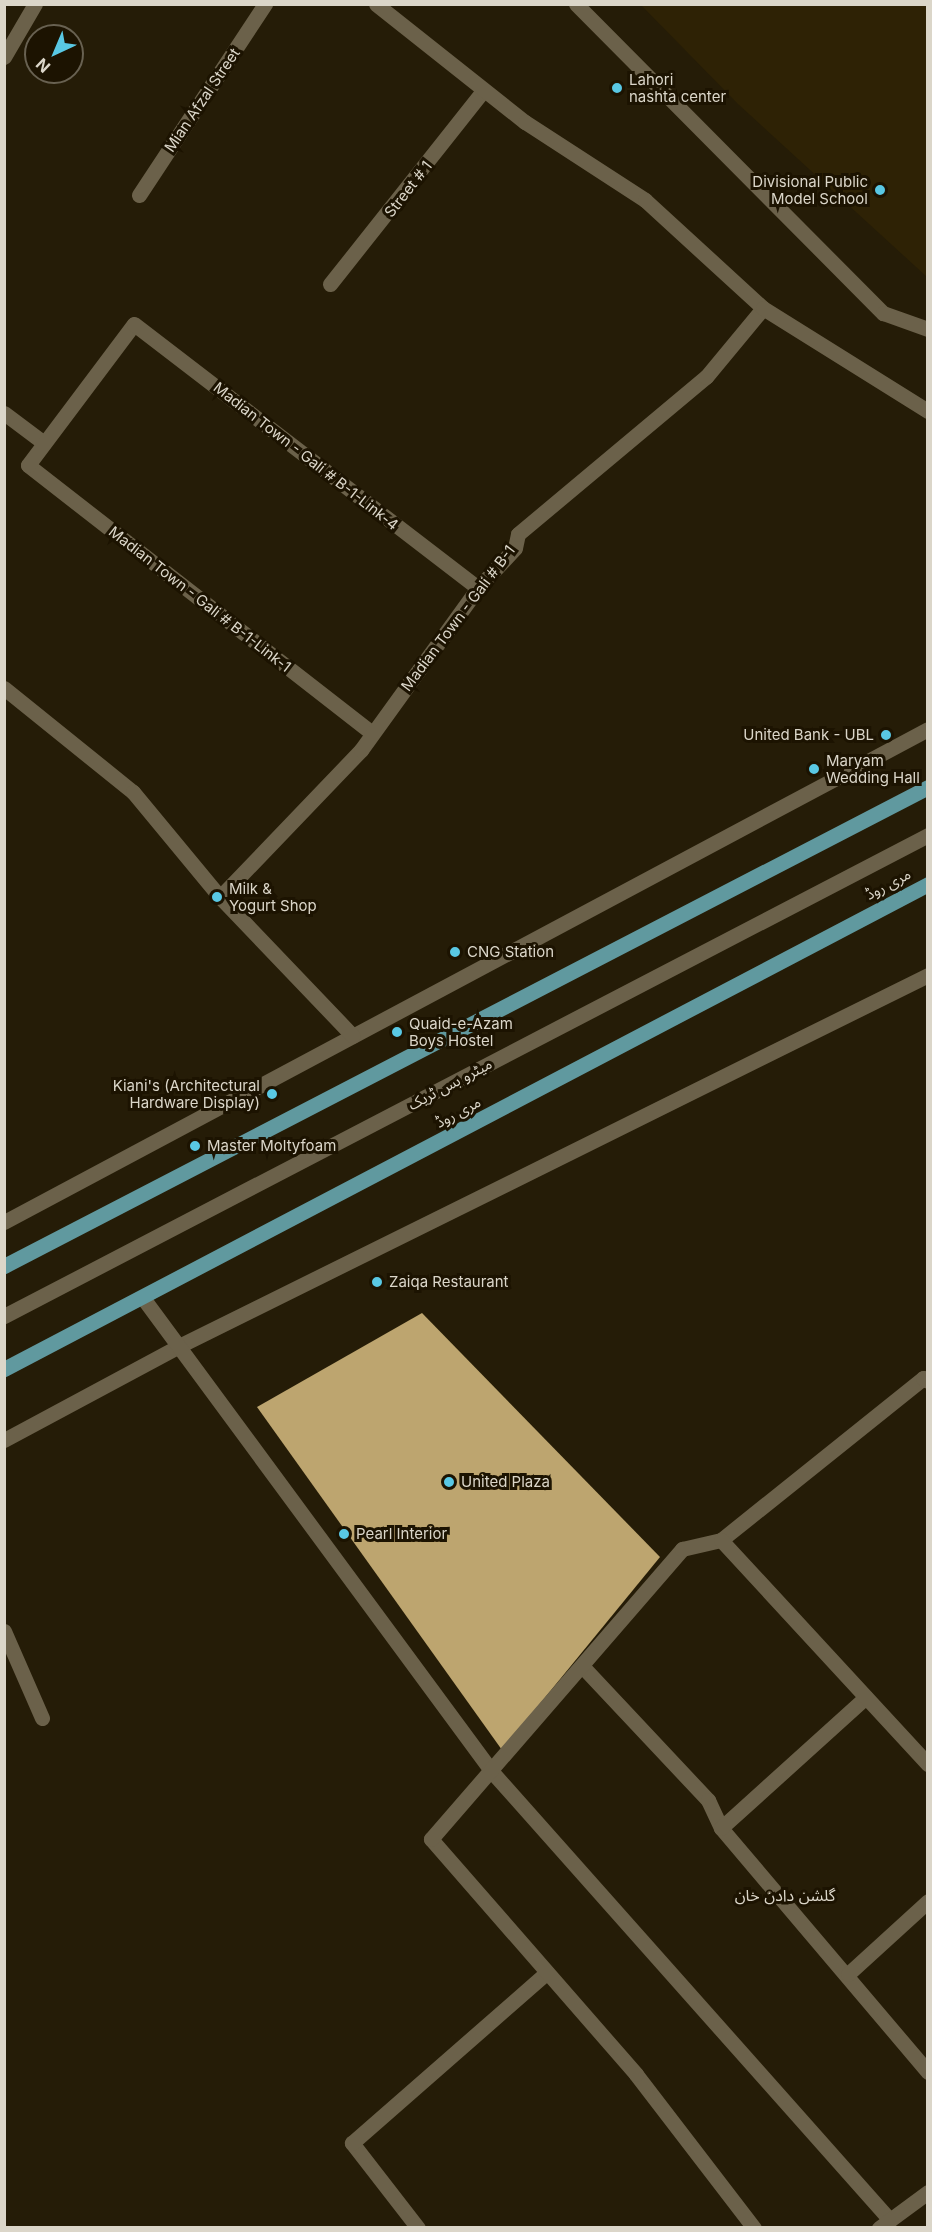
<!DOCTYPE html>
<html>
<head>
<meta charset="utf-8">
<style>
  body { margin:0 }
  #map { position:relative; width:932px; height:2232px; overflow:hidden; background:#251c07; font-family:Inter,"Noto Sans Arabic",sans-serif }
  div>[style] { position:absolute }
  .built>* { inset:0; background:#2e2205 }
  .building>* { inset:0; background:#bda56f }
  .service>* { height:15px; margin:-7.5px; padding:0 7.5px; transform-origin:7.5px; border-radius:7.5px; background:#6b614a }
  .minor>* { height:15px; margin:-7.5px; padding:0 7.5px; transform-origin:7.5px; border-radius:7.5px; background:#6b614a }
  .tertiary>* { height:15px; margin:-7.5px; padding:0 7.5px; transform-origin:7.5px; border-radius:7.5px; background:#6b614a }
  .primary>* { height:15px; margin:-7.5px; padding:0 7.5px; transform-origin:7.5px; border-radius:7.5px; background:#60999f }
  .dots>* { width:16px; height:16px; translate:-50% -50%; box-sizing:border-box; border:3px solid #1c1301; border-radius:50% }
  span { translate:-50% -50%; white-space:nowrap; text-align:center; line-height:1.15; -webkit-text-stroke:6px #1c1301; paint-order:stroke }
  .poi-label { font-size:15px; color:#dbd6c9 }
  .left { translate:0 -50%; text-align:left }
  .right { translate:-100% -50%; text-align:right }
  .street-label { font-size:15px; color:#dbd6c9 }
  .neighbourhood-label { font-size:16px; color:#dbd6c9 }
  .frame { position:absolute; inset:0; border:6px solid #dbd6c9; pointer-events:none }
  .north { position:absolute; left:24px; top:24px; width:60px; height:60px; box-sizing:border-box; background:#1c1301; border:2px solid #686151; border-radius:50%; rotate:224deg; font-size:16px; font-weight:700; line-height:24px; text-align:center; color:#dbd6c9 }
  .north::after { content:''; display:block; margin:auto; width:21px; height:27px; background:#59c8e4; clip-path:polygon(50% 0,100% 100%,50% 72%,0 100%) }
</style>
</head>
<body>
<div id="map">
  <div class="built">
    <i style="clip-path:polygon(641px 5px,927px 5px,927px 277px,738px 104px)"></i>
  </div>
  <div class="building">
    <i style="clip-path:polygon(422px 1313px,660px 1557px,502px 1750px,257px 1407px)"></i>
  </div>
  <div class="service">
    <i style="left:4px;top:1222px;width:1047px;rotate:-28.08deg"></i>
    <i style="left:4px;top:1316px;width:1042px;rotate:-27.5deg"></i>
    <i style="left:4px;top:1440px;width:199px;rotate:-28.2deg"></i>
    <i style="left:179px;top:1346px;width:836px;rotate:-26.35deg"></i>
    <i style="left:4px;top:1631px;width:95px;rotate:66.4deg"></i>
  </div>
  <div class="minor">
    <i style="left:576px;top:4px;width:436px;rotate:45.2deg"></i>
    <i style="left:883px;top:313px;width:48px;rotate:19.6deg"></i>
    <i style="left:4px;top:57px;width:61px;rotate:-59.7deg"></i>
    <i style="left:139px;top:195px;width:229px;rotate:-56.6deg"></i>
    <i style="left:330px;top:284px;width:246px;rotate:-51.6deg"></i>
    <i style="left:4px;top:413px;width:50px;rotate:36.9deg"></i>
    <i style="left:4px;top:688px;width:166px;rotate:38.9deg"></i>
    <i style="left:133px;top:792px;width:136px;rotate:50.4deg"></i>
    <i style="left:220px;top:897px;width:192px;rotate:46.3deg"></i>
    <i style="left:372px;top:733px;width:436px;rotate:-142.1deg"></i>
    <i style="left:28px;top:465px;width:176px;rotate:-53.1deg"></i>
    <i style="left:134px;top:324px;width:434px;rotate:37.5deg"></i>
    <i style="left:220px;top:897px;width:204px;rotate:-46.2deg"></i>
    <i style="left:361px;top:750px;width:200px;rotate:-54.2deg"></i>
    <i style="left:478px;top:588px;width:54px;rotate:-47.2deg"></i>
    <i style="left:515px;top:548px;width:14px;rotate:-78deg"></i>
    <i style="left:518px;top:534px;width:245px;rotate:-39.9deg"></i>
    <i style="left:706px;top:377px;width:89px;rotate:-50.4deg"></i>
    <i style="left:143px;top:1298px;width:590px;rotate:53.62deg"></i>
    <i style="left:493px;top:1773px;width:598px;rotate:48.39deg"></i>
    <i style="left:721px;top:1540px;width:259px;rotate:-38.7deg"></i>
    <i style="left:923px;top:1378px;width:6px;rotate:31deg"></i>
    <i style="left:583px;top:1667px;width:183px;rotate:46.8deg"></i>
    <i style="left:708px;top:1800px;width:31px;rotate:65deg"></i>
    <i style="left:721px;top:1828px;width:320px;rotate:49.7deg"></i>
    <i style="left:721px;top:1828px;width:195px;rotate:-42.1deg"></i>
    <i style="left:848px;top:1974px;width:108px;rotate:-42.4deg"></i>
    <i style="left:418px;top:2228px;width:108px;rotate:-127.8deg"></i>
    <i style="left:352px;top:2143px;width:259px;rotate:-41.2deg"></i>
    <i style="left:754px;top:2228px;width:194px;rotate:-127.5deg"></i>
    <i style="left:636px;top:2074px;width:312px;rotate:-131.1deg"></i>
    <i style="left:431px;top:1839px;width:384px;rotate:-49.1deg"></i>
    <i style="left:682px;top:1549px;width:40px;rotate:-13deg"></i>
    <i style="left:721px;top:1540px;width:305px;rotate:47.3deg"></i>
    <i style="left:879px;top:2228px;width:61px;rotate:-36.3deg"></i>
  </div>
  <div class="tertiary">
    <i style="left:376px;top:4px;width:190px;rotate:38.4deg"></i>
    <i style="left:525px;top:122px;width:143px;rotate:33deg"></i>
    <i style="left:645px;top:200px;width:160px;rotate:42.5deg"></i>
    <i style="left:763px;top:308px;width:195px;rotate:32deg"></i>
  </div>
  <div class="primary">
    <i style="left:4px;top:1266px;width:1041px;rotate:-27.4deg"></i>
    <i style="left:4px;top:1369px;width:1044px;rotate:-27.69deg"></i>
  </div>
  <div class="dots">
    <i style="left:617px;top:88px;background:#59c8e4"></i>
    <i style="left:880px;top:190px;background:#59c8e4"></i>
    <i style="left:886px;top:735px;background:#59c8e4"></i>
    <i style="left:814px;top:769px;background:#59c8e4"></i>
    <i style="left:217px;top:897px;background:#59c8e4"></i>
    <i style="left:455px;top:952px;background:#59c8e4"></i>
    <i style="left:397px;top:1032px;background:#59c8e4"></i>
    <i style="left:272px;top:1094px;background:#59c8e4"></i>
    <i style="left:195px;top:1146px;background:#59c8e4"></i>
    <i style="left:377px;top:1282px;background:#59c8e4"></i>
    <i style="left:449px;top:1482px;background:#59c8e4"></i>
    <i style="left:344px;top:1534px;background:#59c8e4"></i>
  </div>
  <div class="poi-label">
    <span class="left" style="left:629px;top:88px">Lahori<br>nashta center</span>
    <span class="right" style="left:868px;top:190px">Divisional Public<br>Model School</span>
    <span class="right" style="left:874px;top:735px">United Bank - UBL</span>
    <span class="left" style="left:826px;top:769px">Maryam<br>Wedding Hall</span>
    <span class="left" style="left:229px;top:897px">Milk &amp;<br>Yogurt Shop</span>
    <span class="left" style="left:467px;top:952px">CNG Station</span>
    <span class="left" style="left:409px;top:1032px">Quaid-e-Azam<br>Boys Hostel</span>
    <span class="right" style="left:260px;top:1094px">Kiani's (Architectural<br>Hardware Display)</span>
    <span class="left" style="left:207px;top:1146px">Master Moltyfoam</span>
    <span class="left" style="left:389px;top:1282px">Zaiqa Restaurant</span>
    <span class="left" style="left:461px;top:1482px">United Plaza</span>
    <span class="left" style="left:356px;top:1534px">Pearl Interior</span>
  </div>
  <div class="street-label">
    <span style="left:202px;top:100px;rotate:-56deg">Mian Afzal Street</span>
    <span style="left:408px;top:189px;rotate:-52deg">Street # 1</span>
    <span style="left:306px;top:456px;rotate:38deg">Madian Town - Gali # B-1-Link-4</span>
    <span style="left:200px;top:599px;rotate:38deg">Madian Town - Gali # B-1-Link-1</span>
    <span style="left:458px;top:618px;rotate:-53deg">Madian Town - Gali # B-1</span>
    <span style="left:888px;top:884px;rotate:-28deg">مری روڈ</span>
    <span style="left:450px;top:1084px;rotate:-28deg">میٹرو بس ٹریک</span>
    <span style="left:458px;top:1112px;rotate:-28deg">مری روڈ</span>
  </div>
  <div class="neighbourhood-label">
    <span style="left:785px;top:1895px">گلشن دادن خان</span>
  </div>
  <div class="frame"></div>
  <div class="north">N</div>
</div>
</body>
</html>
